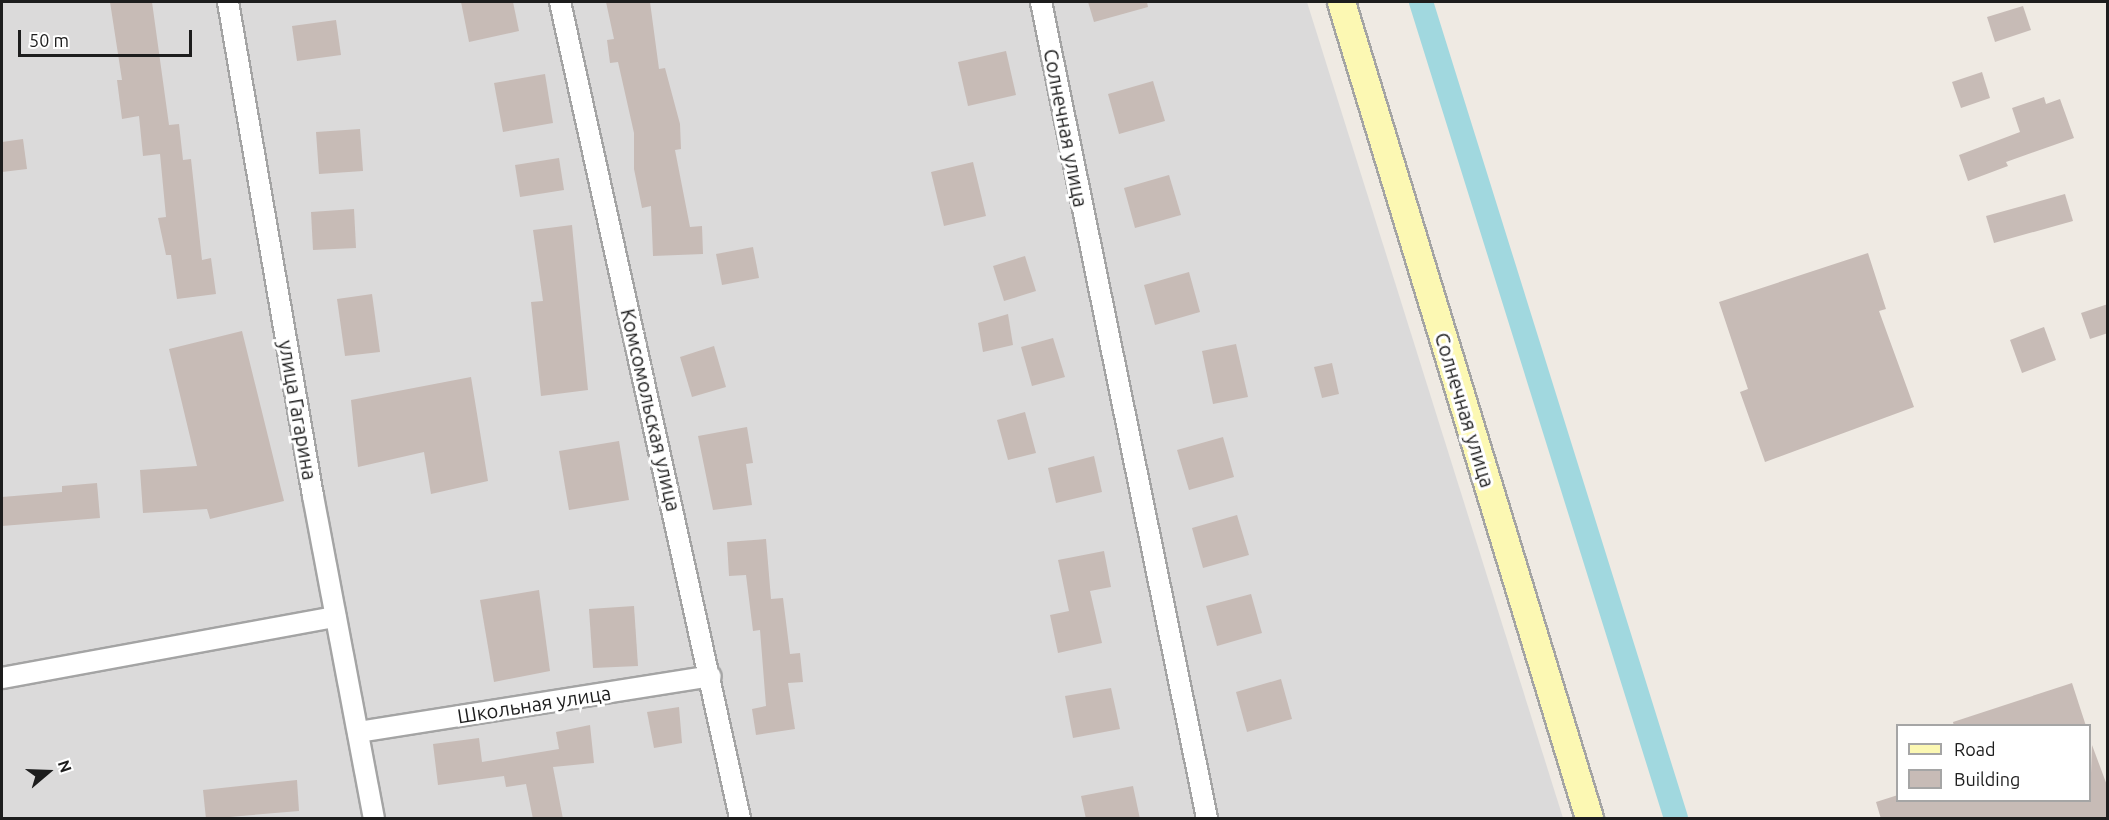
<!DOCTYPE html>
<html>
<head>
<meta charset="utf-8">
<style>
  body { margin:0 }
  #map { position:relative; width:2109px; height:820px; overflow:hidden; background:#efeae3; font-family:Ubuntu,sans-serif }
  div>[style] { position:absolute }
  .residential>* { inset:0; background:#dbdada }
  .canal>* { height:24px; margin:-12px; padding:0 12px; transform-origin:12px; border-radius:12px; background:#a1d8df }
  .building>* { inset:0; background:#c7bbb6 }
  .roads { filter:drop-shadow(2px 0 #a4a4a4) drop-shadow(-2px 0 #a4a4a4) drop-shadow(0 2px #a4a4a4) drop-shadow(0 -2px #a4a4a4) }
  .street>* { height:20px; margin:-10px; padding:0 10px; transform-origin:10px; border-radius:10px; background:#fff }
  .secondary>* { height:27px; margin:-13.5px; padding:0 13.5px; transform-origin:13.5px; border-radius:13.5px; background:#fcf8b3 }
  span { translate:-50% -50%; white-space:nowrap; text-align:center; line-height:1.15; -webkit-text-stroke:6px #fff; paint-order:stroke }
  .street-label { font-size:20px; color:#1d1d1d }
  .frame { position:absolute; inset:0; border:3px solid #1d1d1d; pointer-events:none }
  .legend { position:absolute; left:1896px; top:724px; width:195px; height:78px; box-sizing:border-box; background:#fff; border:2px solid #a5a5a5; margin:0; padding:8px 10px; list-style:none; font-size:18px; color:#1d1d1d }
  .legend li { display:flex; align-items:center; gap:12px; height:30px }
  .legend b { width:30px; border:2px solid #a5a5a5 }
  .north { position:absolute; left:18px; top:742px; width:60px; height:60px; -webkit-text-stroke:4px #fff; paint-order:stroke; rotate:71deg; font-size:16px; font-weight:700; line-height:24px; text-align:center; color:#1d1d1d }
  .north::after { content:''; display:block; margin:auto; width:21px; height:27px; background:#1d1d1d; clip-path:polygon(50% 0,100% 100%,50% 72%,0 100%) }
  .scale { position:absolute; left:18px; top:30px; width:174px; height:27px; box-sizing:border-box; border:3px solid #1d1d1d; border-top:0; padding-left:8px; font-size:18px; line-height:21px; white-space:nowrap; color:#1d1d1d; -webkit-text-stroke:4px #fff; paint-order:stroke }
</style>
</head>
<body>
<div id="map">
  <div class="residential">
    <i style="clip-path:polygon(2px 2px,1307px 2px,1563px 818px,2px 818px)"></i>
  </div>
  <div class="canal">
    <i style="left:1421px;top:2px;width:855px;rotate:72.65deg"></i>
  </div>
  <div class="building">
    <i style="clip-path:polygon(110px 2px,152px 2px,169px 125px,179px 124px,183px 160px,191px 159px,202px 260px,211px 258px,216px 294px,177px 299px,171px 255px,166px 255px,158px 218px,166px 217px,160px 154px,143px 156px,139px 116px,122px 119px,117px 80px,122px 80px)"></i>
    <i style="clip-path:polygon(461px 2px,513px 2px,519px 31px,469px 42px)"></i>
    <i style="clip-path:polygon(606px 2px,650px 2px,659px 69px,665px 68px,680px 124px,681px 149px,675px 150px,690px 227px,702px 226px,703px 254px,653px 256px,651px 206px,642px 208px,634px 169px,634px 133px,618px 62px,610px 63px,607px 40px,614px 39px)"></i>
    <i style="clip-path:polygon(1088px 2px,1147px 2px,1148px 7px,1094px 22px)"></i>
    <i style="clip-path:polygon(2023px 6px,2031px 30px,1995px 42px,1987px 17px)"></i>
    <i style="clip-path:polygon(336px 20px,341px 55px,297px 61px,292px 26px)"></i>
    <i style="clip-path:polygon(1006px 51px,1016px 95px,968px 106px,958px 62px)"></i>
    <i style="clip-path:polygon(1982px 72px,1990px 98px,1961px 108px,1952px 82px)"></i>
    <i style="clip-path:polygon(545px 74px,553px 123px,503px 132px,494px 83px)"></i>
    <i style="clip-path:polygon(1153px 81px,1165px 121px,1119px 134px,1108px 94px)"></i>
    <i style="clip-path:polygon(2044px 97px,2046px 104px,2060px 99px,2074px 138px,2006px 162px,2008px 166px,1968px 181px,1959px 155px,2020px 132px,2012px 108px)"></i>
    <i style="clip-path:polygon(360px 129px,363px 171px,319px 174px,316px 132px)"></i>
    <i style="clip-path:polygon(23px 139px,27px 169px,2px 172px,2px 142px)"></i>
    <i style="clip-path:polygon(559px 158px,564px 190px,520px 197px,515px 165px)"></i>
    <i style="clip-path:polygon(973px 162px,986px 216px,944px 226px,931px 172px)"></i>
    <i style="clip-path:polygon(1169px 175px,1181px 215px,1135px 228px,1124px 188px)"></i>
    <i style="clip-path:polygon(2065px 194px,2073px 221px,1994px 243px,1986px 216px)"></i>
    <i style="clip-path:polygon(354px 209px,356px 248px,313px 250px,311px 212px)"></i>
    <i style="clip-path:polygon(572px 225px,588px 390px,541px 396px,531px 302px,543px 301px,533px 230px)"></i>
    <i style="clip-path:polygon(753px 247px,759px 278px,722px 285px,716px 254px)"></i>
    <i style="clip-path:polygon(1868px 253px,1886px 309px,1879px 311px,1914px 407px,1765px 462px,1740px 392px,1748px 389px,1719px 302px)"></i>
    <i style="clip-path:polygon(1025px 256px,1036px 291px,1004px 301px,993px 266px)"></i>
    <i style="clip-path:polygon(1189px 272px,1200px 312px,1155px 325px,1144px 285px)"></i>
    <i style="clip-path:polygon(372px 294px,380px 352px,345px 356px,337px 299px)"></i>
    <i style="clip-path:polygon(2108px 304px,2108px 333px,2090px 339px,2081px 313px)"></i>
    <i style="clip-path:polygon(1008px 314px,1013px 345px,983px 352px,978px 323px)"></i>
    <i style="clip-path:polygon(2044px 327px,2056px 360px,2022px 373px,2010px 340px)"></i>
    <i style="clip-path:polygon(242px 331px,284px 501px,210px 519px,207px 509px,143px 513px,140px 470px,197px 466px,169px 349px)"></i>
    <i style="clip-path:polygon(1053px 338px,1065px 377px,1032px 386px,1021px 347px)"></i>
    <i style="clip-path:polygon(1236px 344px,1248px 397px,1213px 404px,1202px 351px)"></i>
    <i style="clip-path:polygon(714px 346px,726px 387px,692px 397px,680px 357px)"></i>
    <i style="clip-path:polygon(1332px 363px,1339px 394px,1322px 398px,1314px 367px)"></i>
    <i style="clip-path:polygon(471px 377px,488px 481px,431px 494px,424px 452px,358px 467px,351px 400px)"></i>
    <i style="clip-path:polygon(1025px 412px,1036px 453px,1008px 460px,997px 420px)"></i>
    <i style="clip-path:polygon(747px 427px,753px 463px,746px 464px,752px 505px,713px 510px,698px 436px)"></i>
    <i style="clip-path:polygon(1223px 437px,1234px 477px,1189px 490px,1177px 450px)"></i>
    <i style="clip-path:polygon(619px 441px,629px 500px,569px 510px,559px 451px)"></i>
    <i style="clip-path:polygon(1094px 456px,1102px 492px,1056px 503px,1048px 468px)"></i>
    <i style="clip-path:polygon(97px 483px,100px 518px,2px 526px,2px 497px,62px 492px,62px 486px)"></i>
    <i style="clip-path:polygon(1237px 515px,1249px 555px,1203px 568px,1192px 528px)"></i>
    <i style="clip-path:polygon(766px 539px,771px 599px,783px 598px,790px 654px,800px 653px,803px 682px,788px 683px,795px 729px,756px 735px,752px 709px,766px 706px,760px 630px,753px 631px,746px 575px,729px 576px,727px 542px)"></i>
    <i style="clip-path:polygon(1104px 551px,1111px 587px,1090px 591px,1102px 643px,1058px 653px,1050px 615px,1069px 611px,1058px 560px)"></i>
    <i style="clip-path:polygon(539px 590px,550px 671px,494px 682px,480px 600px)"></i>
    <i style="clip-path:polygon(1251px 594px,1262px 633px,1217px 646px,1206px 606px)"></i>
    <i style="clip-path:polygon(634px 606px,638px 666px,593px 668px,589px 609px)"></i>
    <i style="clip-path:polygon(1281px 679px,1292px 719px,1247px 732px,1236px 692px)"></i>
    <i style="clip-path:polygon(2072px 683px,2086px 726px,1954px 726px,1953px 722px)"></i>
    <i style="clip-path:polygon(1111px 688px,1120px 729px,1073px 738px,1065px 696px)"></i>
    <i style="clip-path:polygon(679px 707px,682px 743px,654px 748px,647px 712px)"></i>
    <i style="clip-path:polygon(590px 725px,594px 763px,553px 767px,563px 819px,533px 819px,526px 784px,506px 787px,504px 776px,438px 785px,433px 744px,479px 738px,482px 762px,559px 749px,556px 732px)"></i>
    <i style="clip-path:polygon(2092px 745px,2108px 788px,2108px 819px,1881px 819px,1876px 802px,1898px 795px,1898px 801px,2090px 801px)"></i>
    <i style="clip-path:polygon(297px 780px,299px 811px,206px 819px,203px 790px)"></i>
    <i style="clip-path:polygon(1133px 786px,1140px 819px,1086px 819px,1081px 796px)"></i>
  </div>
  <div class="roads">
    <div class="street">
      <i style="left:228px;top:2px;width:501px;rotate:80.24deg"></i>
      <i style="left:313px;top:496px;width:328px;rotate:79.3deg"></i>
      <i style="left:560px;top:2px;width:836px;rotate:77.56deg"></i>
      <i style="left:1041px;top:2px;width:833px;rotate:78.5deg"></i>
      <i style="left:2px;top:678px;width:339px;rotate:-10.4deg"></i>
      <i style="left:358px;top:732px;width:357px;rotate:-9deg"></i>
    </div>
    <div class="secondary">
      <i style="left:1341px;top:2px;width:853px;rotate:73.09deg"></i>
    </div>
  </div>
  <div class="street-label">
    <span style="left:1066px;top:128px;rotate:79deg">Солнечная улица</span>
    <span style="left:298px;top:410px;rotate:80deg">улица Гагарина</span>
    <span style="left:651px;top:410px;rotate:77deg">Комсомольская улица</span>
    <span style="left:1465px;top:410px;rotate:73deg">Солнечная улица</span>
    <span style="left:534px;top:704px;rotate:-9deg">Школьная улица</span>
  </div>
  <div class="frame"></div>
  <ul class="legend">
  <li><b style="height:8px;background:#fcf8b3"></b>Road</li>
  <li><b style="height:16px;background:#c7bbb6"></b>Building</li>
  </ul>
  <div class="north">N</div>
  <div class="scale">50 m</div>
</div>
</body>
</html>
